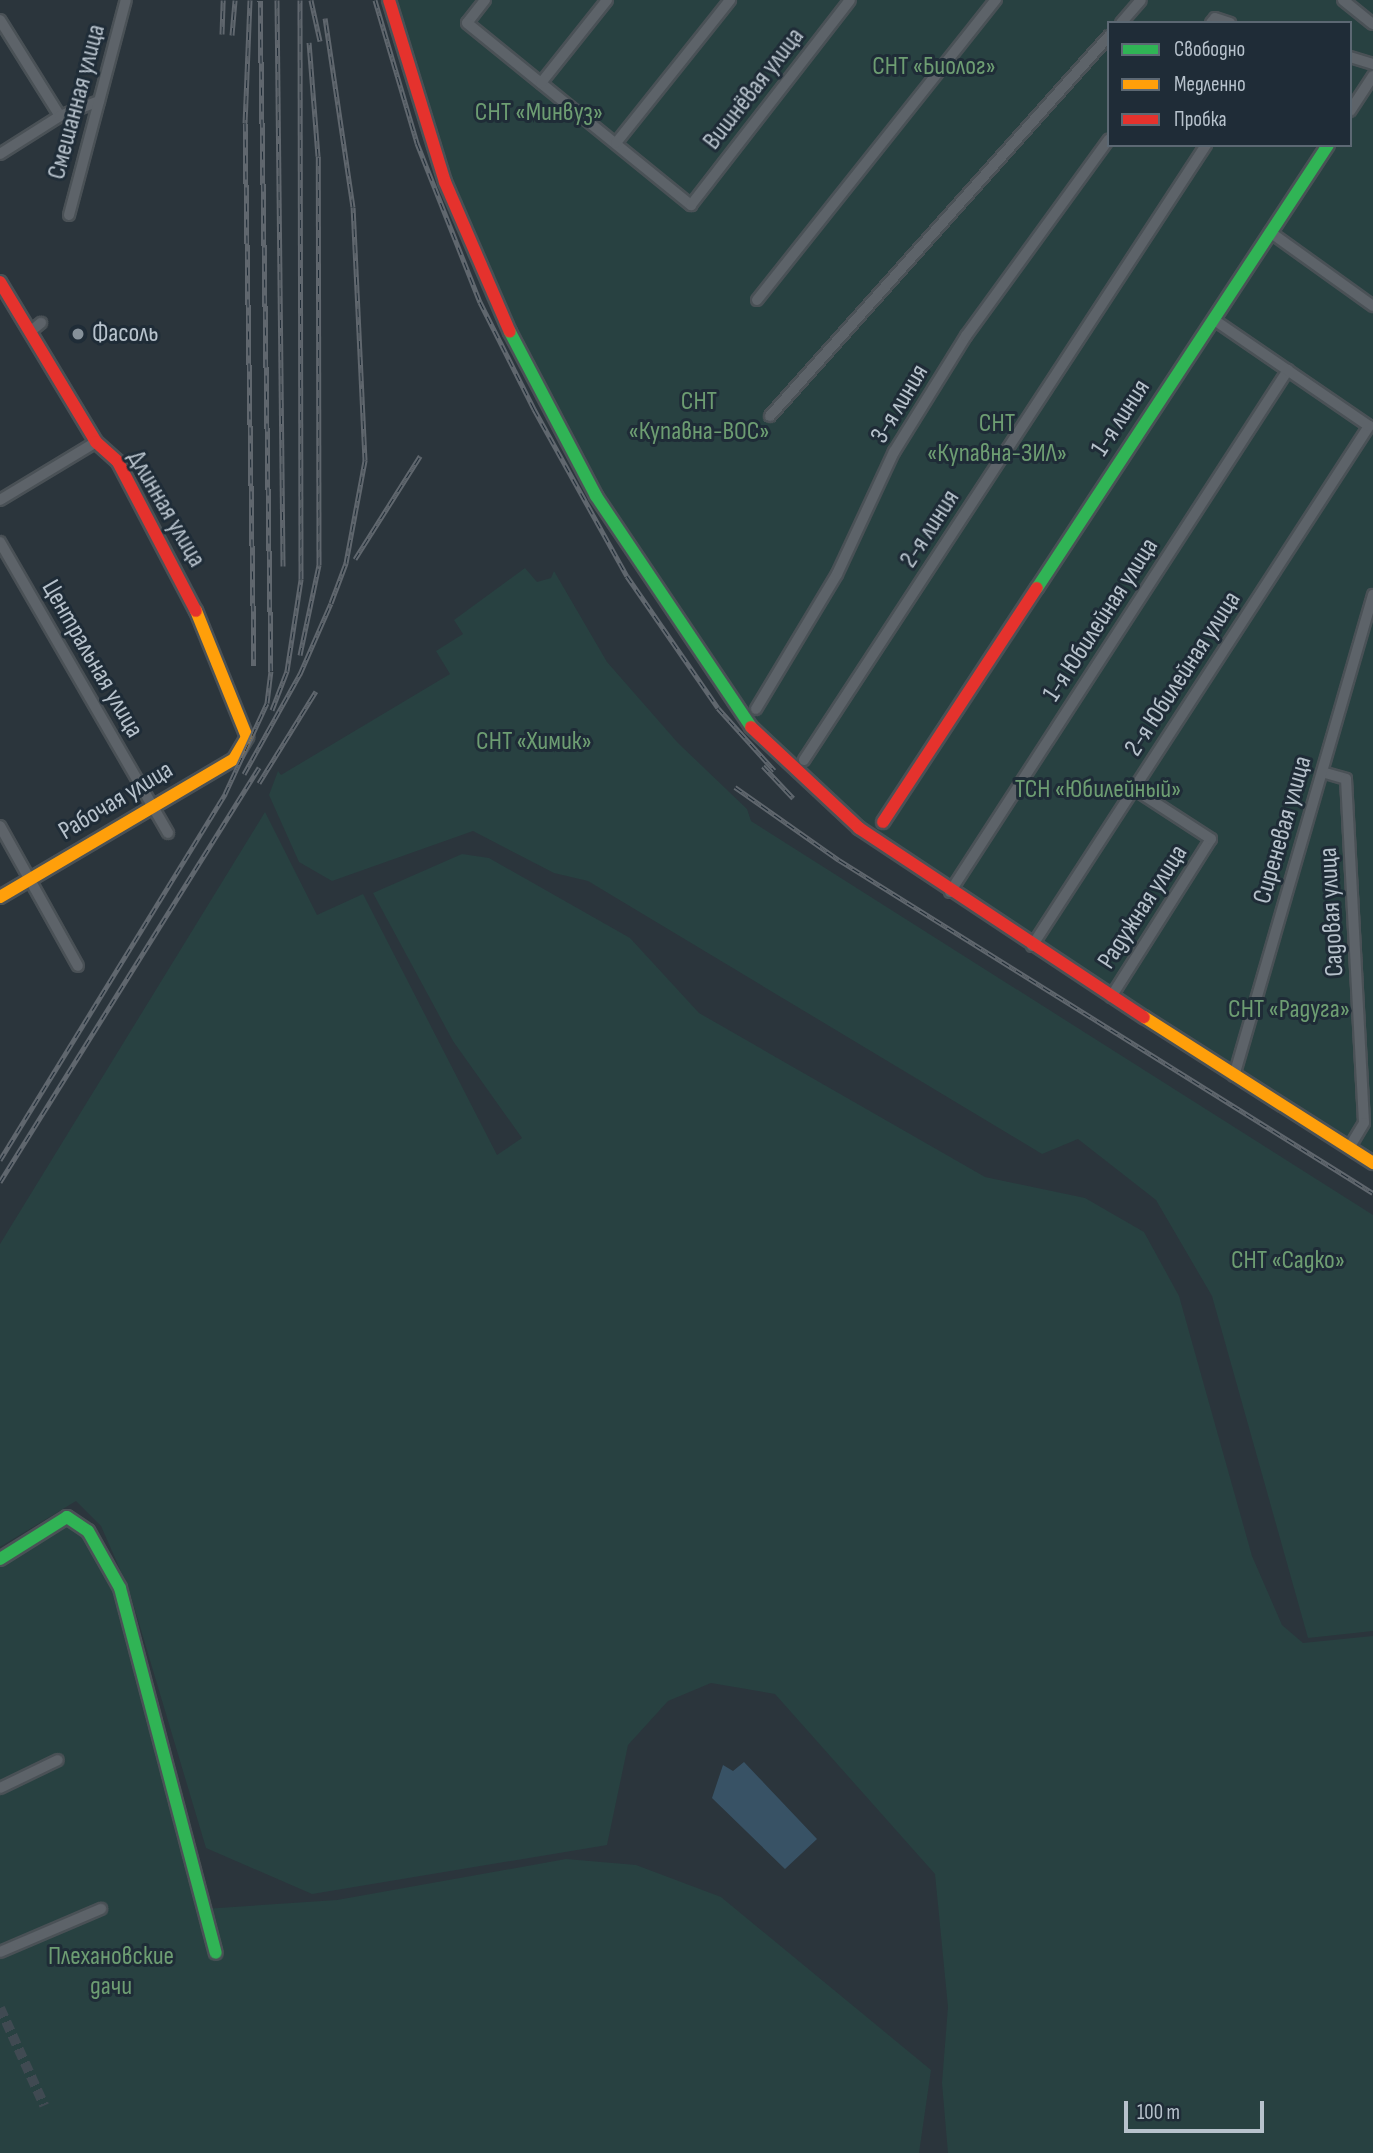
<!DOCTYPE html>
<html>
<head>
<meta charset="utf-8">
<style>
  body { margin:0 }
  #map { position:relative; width:1373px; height:2153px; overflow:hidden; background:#2b353c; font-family:"Sofia Sans Condensed",sans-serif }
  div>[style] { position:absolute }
  .green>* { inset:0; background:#284141 }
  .water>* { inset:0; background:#385265 }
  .street-tunnel>* { height:10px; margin-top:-5px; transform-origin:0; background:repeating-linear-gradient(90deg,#404a52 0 10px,transparent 0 15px) }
  .roads { filter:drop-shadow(2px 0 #4a5156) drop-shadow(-2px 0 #4a5156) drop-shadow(0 2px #4a5156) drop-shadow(0 -2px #4a5156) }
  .street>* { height:10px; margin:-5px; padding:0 5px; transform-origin:5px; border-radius:5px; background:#5d6369 }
  .fast>* { height:12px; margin:-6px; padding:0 6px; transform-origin:6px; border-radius:6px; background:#30b455 }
  .slow>* { height:12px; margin:-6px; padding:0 6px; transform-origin:6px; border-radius:6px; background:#ff9f0a }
  .jam>* { height:12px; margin:-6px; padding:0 6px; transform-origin:6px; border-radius:6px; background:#e5322d }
  .rail>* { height:5px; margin-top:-2.5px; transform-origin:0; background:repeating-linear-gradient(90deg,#1f2c37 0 8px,#60676e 0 16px); box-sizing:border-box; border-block:2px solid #60676e }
  .dots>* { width:19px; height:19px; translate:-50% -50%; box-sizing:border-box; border:4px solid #1f2c37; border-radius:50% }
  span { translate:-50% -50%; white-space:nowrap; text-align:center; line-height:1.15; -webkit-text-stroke:6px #1f2c37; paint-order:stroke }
  .park-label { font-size:26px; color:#6d9d72 }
  .street-label { font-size:26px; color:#b7c2cc }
  .poi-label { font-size:26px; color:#b7c2cc }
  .left { translate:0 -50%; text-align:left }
  .legend { position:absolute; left:1107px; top:21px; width:245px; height:126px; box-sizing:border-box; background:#1f2c37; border:2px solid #5c6873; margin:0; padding:9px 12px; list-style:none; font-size:21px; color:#b7c2cc }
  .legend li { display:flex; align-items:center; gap:14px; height:35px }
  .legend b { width:35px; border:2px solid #5c6873 }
  .scale { position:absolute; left:1124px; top:2101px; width:140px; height:32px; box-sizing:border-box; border:4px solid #b7c2cc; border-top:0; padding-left:9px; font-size:21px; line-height:24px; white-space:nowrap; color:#b7c2cc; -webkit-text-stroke:5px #1f2c37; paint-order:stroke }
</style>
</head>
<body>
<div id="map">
  <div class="green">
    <i style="clip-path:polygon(evenodd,389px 0,1373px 0,1373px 1163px,859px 828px,747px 723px,596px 496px,514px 341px,445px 182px,389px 0,1109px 23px,1350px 23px,1350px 145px,1109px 145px,1109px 23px)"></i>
    <i style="clip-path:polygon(525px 568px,537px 582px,551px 578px,554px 571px,607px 662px,678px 743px,747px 809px,751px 821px,1373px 1215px,1373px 1631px,1308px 1638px,1212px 1296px,1156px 1200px,1078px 1139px,1042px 1154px,588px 881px,554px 873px,473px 831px,332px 881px,299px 862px,269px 795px,278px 771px,281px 775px,450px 674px,436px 651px,463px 634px,454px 620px)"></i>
    <i style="clip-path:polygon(265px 812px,317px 915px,363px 894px,497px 1155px,522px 1138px,453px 1041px,373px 893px,462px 854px,489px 858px,630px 938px,699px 1013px,985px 1177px,1085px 1198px,1144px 1232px,1179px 1296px,1252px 1556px,1282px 1625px,1303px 1643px,1373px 1636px,1373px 2153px,948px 2153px,942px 2083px,948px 2007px,935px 1874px,775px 1694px,711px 1683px,668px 1701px,628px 1745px,607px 1845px,312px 1894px,206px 1848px,129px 1590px,101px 1526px,76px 1501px,0 1547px,0 1244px)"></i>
    <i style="clip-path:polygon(67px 1517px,88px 1531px,120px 1588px,204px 1909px,337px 1900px,566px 1859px,636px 1865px,721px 1897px,931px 2070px,919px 2153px,0 2153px,0 1559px)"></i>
  </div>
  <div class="water">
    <i style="clip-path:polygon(744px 1762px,817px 1839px,785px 1869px,712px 1798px,723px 1765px,733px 1771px)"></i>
  </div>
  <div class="street-tunnel">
    <i style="left:0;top:2008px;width:107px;rotate:65.6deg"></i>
  </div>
  <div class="roads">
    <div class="street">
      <i style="left:485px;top:0;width:29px;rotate:128deg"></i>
      <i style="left:467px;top:23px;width:289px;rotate:39.1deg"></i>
      <i style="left:691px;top:205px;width:259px;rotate:-52.2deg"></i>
      <i style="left:1343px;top:0;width:38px;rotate:39deg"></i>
      <i style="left:0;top:20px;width:113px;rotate:58deg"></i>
      <i style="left:1121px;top:23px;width:30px;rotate:-49deg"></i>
      <i style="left:1211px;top:23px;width:6px;rotate:-51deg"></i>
      <i style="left:1215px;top:18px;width:16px;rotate:18deg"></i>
      <i style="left:1350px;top:57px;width:24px;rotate:17deg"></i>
      <i style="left:541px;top:83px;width:106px;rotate:-51.5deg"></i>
      <i style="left:1350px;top:111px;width:42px;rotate:-56.7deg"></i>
      <i style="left:616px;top:143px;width:183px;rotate:-51.4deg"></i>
      <i style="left:0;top:154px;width:71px;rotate:-32.3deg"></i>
      <i style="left:60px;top:116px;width:42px;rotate:-21deg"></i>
      <i style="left:69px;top:215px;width:222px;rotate:-75.2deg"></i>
      <i style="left:1270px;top:232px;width:127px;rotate:35.7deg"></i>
      <i style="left:757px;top:300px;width:384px;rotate:-51.5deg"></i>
      <i style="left:31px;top:331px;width:13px;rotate:-39deg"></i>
      <i style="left:770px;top:416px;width:509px;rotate:-48.26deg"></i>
      <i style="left:0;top:500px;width:112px;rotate:-31.1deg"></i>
      <i style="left:0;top:542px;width:336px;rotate:60deg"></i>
      <i style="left:756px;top:709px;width:157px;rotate:-59deg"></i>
      <i style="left:837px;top:574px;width:135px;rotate:-65deg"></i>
      <i style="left:894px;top:452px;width:137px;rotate:-58.2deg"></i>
      <i style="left:966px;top:336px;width:243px;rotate:-54deg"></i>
      <i style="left:804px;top:760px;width:735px;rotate:-56.83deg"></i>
      <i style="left:1322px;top:772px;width:25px;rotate:16deg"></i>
      <i style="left:1346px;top:779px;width:344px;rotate:87deg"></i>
      <i style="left:1364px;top:1123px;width:29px;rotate:121deg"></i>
      <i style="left:0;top:826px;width:160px;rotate:60.9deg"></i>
      <i style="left:950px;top:892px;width:622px;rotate:-57.08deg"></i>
      <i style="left:1032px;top:946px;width:620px;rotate:-57.05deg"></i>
      <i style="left:1369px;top:426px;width:189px;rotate:-145.6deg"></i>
      <i style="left:1111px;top:997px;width:187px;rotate:-57.7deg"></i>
      <i style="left:1211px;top:839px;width:92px;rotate:-147deg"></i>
      <i style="left:1234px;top:1076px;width:501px;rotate:-73.88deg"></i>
      <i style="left:0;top:1788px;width:64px;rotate:-25.8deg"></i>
      <i style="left:0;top:1952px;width:110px;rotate:-23.1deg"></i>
    </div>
    <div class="fast">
      <i style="left:510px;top:332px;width:185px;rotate:62.3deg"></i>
      <i style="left:596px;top:496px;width:278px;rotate:56.1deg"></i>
      <i style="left:1037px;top:588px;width:530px;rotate:-56.7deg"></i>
      <i style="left:0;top:1559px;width:79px;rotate:-32.1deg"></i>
      <i style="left:67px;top:1517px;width:25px;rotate:34deg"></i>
      <i style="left:88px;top:1531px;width:65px;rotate:60.7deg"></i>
      <i style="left:120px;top:1588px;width:377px;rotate:75.3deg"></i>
    </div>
    <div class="slow">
      <i style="left:0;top:897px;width:272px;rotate:-30.5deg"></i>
      <i style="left:234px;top:759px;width:26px;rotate:-59deg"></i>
      <i style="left:247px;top:737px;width:136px;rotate:-112deg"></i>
      <i style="left:1144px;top:1017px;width:272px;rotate:32.5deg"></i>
    </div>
    <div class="jam">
      <i style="left:389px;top:0;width:190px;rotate:72.9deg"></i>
      <i style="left:445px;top:182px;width:163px;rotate:66.6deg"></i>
      <i style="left:0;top:282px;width:187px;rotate:59deg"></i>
      <i style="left:96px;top:442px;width:30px;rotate:42deg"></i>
      <i style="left:118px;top:462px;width:168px;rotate:62.4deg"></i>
      <i style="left:751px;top:727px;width:148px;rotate:43.1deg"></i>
      <i style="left:859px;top:828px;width:342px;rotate:33.6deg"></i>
      <i style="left:883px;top:822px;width:280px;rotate:-56.7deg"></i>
    </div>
  </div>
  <div class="rail">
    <i style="left:250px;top:0;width:123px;rotate:92.3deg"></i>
    <i style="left:245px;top:123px;width:543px;rotate:89.05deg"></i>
    <i style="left:277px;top:0;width:566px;rotate:89.39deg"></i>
    <i style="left:311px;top:0;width:42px;rotate:77.6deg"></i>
    <i style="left:375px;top:0;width:149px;rotate:73.6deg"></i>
    <i style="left:417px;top:143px;width:171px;rotate:68.4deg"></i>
    <i style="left:480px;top:302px;width:120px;rotate:63.2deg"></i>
    <i style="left:534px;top:409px;width:191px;rotate:60.9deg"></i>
    <i style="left:627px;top:576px;width:160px;rotate:55.4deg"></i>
    <i style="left:718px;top:708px;width:84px;rotate:47.9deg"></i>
    <i style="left:222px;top:34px;width:34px;rotate:-88deg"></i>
    <i style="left:232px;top:35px;width:35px;rotate:-85deg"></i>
    <i style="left:355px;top:559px;width:122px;rotate:-57.7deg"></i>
    <i style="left:300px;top:655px;width:92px;rotate:-78.1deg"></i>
    <i style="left:319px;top:565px;width:409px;rotate:-90.1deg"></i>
    <i style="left:318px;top:156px;width:114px;rotate:-94.5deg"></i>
    <i style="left:272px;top:710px;width:42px;rotate:-69deg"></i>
    <i style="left:287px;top:671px;width:93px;rotate:-81.3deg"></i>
    <i style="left:301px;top:579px;width:579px;rotate:-90.1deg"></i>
    <i style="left:763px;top:766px;width:44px;rotate:46.8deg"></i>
    <i style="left:244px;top:774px;width:115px;rotate:-60.8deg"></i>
    <i style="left:300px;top:674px;width:77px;rotate:-66.4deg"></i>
    <i style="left:331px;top:603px;width:43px;rotate:-69.4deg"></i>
    <i style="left:346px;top:563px;width:105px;rotate:-79.5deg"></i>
    <i style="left:365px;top:460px;width:253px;rotate:-92.7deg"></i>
    <i style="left:353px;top:207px;width:191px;rotate:-98.4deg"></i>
    <i style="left:259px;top:783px;width:108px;rotate:-58.2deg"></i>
    <i style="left:735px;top:787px;width:127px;rotate:35.1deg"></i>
    <i style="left:839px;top:860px;width:629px;rotate:31.95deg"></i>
    <i style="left:0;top:1160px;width:430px;rotate:-58.4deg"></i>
    <i style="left:225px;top:794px;width:100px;rotate:-65.2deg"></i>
    <i style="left:267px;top:703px;width:32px;rotate:-83deg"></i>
    <i style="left:271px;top:671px;width:671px;rotate:-90.94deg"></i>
    <i style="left:0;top:1182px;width:489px;rotate:-58deg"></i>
  </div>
  <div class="dots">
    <i style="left:78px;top:334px;background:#86919a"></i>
  </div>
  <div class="park-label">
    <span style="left:934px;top:67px">СНТ «Биолог»</span>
    <span style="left:539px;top:113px">СНТ «Минвуз»</span>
    <span style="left:699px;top:417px">СНТ<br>«Купавна-ВОС»</span>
    <span style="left:997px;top:439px">СНТ<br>«Купавна-ЗИЛ»</span>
    <span style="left:534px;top:742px">СНТ «Химик»</span>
    <span style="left:1098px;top:790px">ТСН «Юбилейный»</span>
    <span style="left:1289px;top:1010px">СНТ «Радуга»</span>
    <span style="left:1288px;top:1261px">СНТ «Садко»</span>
    <span style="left:111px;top:1972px">Плехановские<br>дачи</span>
  </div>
  <div class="street-label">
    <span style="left:754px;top:89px;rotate:-52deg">Вишнёвая улица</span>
    <span style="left:77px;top:102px;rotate:-75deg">Смешанная улица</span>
    <span style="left:900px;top:404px;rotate:-59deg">3-я линия</span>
    <span style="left:1121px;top:418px;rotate:-57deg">1-я линия</span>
    <span style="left:166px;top:509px;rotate:60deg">Длинная улица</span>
    <span style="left:930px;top:529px;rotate:-57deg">2-я линия</span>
    <span style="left:1101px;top:620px;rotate:-57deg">1-я Юбилейная улица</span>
    <span style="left:92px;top:659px;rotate:60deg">Центральная улица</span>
    <span style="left:1183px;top:674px;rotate:-57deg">2-я Юбилейная улица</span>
    <span style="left:116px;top:801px;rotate:-31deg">Рабочая улица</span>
    <span style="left:1283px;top:830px;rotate:-74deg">Сиреневая улица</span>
    <span style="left:1143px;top:907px;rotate:-57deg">Радужная улица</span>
    <span style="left:1332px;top:912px;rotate:-93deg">Садовая улица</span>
  </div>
  <div class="poi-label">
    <span class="left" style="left:92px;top:334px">Фасоль</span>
  </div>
  <ul class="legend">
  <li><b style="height:9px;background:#30b455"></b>Свободно</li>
  <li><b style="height:9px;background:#ff9f0a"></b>Медленно</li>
  <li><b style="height:9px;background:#e5322d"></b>Пробка</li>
  </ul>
  <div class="scale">100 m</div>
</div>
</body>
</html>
